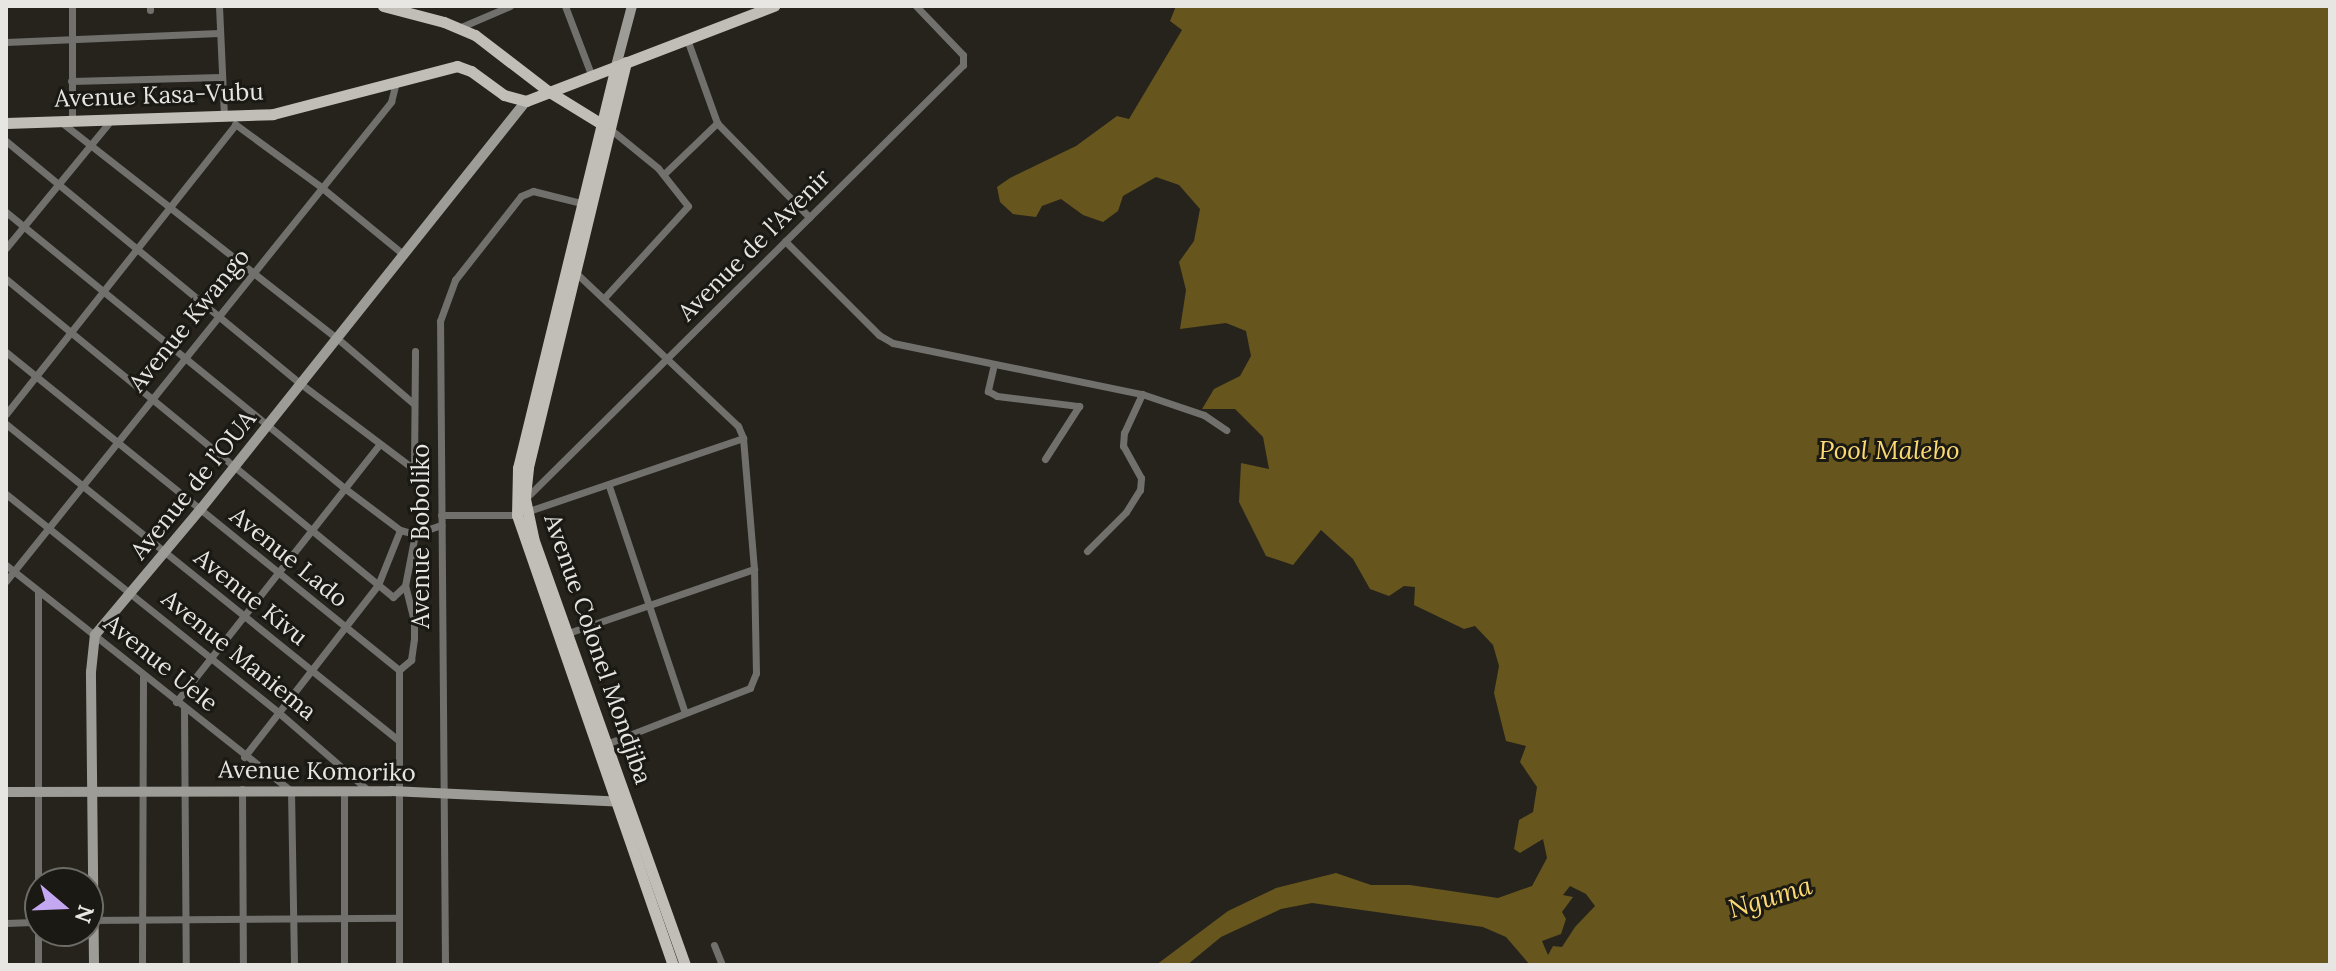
<!DOCTYPE html>
<html>
<head>
<meta charset="utf-8">
<style>
  body { margin:0 }
  #map { position:relative; width:2336px; height:971px; overflow:hidden; background:#25231c; font-family:Lora,serif }
  div>[style] { position:absolute }
  .water>* { inset:0; background:#66551c }
  .street>* { height:7px; margin:-3.5px; padding:0 3.5px; transform-origin:3.5px; border-radius:3.5px; background:#71706c }
  .secondary>* { height:10px; margin:-5px; padding:0 5px; transform-origin:5px; border-radius:5px; background:#9d9c96 }
  .primary>* { height:11px; margin:-5.5px; padding:0 5.5px; transform-origin:5.5px; border-radius:5.5px; background:#c0beb7 }
  span { translate:-50% -50%; white-space:nowrap; text-align:center; line-height:1.15; -webkit-text-stroke:6px #1b1913; paint-order:stroke }
  .street-label { font-size:24px; color:#e7e6e2 }
  .water-label { font-size:26px; color:#fbda73; font-style:italic }
  .frame { position:absolute; inset:0; border:8px solid #e7e6e2; pointer-events:none }
  .north { position:absolute; left:24px; top:867px; width:80px; height:80px; box-sizing:border-box; background:#1b1913; border:2px solid #6d6b66; border-radius:50%; rotate:109deg; font-size:22px; font-weight:700; line-height:32px; text-align:center; color:#e7e6e2 }
  .north::after { content:''; display:block; margin:auto; width:28px; height:36px; background:#c4a7f1; clip-path:polygon(50% 0,100% 100%,50% 72%,0 100%) }
</style>
</head>
<body>
<div id="map">
  <div class="water">
    <i style="clip-path:polygon(evenodd,1176px 6px,2330px 6px,2330px 965px,1530px 965px,1506px 937px,1483px 927px,1312px 903px,1281px 909px,1221px 937px,1187px 965px,1156px 965px,1228px 911px,1276px 888px,1336px 873px,1371px 885px,1410px 885px,1498px 898px,1532px 886px,1547px 858px,1543px 839px,1520px 853px,1514px 849px,1519px 820px,1533px 812px,1537px 787px,1520px 762px,1526px 746px,1506px 741px,1494px 693px,1499px 666px,1493px 645px,1475px 626px,1464px 629px,1414px 605px,1415px 587px,1404px 586px,1389px 596px,1370px 589px,1353px 559px,1321px 530px,1293px 565px,1266px 556px,1239px 502px,1241px 463px,1269px 469px,1263px 437px,1235px 409px,1202px 409px,1214px 389px,1240px 376px,1251px 356px,1246px 331px,1226px 323px,1180px 329px,1186px 290px,1179px 262px,1194px 241px,1200px 209px,1179px 185px,1156px 177px,1123px 196px,1118px 211px,1103px 222px,1083px 215px,1061px 199px,1042px 206px,1036px 217px,1013px 214px,1000px 202px,997px 187px,1010px 178px,1076px 146px,1117px 116px,1129px 119px,1182px 30px,1170px 21px,1176px 6px,1570px 886px,1586px 894px,1595px 906px,1575px 927px,1562px 947px,1553px 946px,1548px 955px,1542px 941px,1561px 934px,1566px 919px,1562px 912px,1573px 897px,1563px 895px,1570px 886px)"></i>
  </div>
  <div class="street">
    <i style="left:72px;top:6px;width:113px;rotate:90deg"></i>
    <i style="left:150px;top:6px;width:4px;rotate:90deg"></i>
    <i style="left:219px;top:6px;width:111px;rotate:87.4deg"></i>
    <i style="left:565px;top:6px;width:73px;rotate:69.1deg"></i>
    <i style="left:461px;top:27px;width:53px;rotate:-23.2deg"></i>
    <i style="left:687px;top:39px;width:89px;rotate:70.3deg"></i>
    <i style="left:717px;top:123px;width:132px;rotate:45.6deg"></i>
    <i style="left:6px;top:42px;width:213px;rotate:-2.4deg"></i>
    <i style="left:71px;top:81px;width:150px;rotate:-1.5deg"></i>
    <i style="left:61px;top:122px;width:352px;rotate:38.1deg"></i>
    <i style="left:338px;top:339px;width:99px;rotate:40.5deg"></i>
    <i style="left:235px;top:124px;width:107px;rotate:36.2deg"></i>
    <i style="left:321px;top:187px;width:107px;rotate:39.3deg"></i>
    <i style="left:6px;top:141px;width:382px;rotate:39.5deg"></i>
    <i style="left:301px;top:384px;width:141px;rotate:37deg"></i>
    <i style="left:664px;top:174px;width:74px;rotate:-43.9deg"></i>
    <i style="left:6px;top:212px;width:435px;rotate:39.2deg"></i>
    <i style="left:343px;top:487px;width:71px;rotate:37deg"></i>
    <i style="left:400px;top:530px;width:16px;rotate:15deg"></i>
    <i style="left:785px;top:241px;width:133px;rotate:45deg"></i>
    <i style="left:879px;top:335px;width:16px;rotate:30deg"></i>
    <i style="left:893px;top:343px;width:254px;rotate:11.6deg"></i>
    <i style="left:1142px;top:394px;width:65px;rotate:18.7deg"></i>
    <i style="left:1204px;top:415px;width:27px;rotate:34deg"></i>
    <i style="left:6px;top:248px;width:167px;rotate:-50.6deg"></i>
    <i style="left:574px;top:271px;width:226px;rotate:43.4deg"></i>
    <i style="left:738px;top:426px;width:13px;rotate:67deg"></i>
    <i style="left:743px;top:438px;width:131px;rotate:85.2deg"></i>
    <i style="left:754px;top:569px;width:104px;rotate:88.9deg"></i>
    <i style="left:756px;top:673px;width:16px;rotate:112deg"></i>
    <i style="left:750px;top:688px;width:155px;rotate:158.7deg"></i>
    <i style="left:6px;top:279px;width:501px;rotate:39.41deg"></i>
    <i style="left:393px;top:597px;width:16px;rotate:-43deg"></i>
    <i style="left:405px;top:586px;width:53px;rotate:-79.1deg"></i>
    <i style="left:415px;top:534px;width:28px;rotate:-19deg"></i>
    <i style="left:605px;top:297px;width:123px;rotate:-47.6deg"></i>
    <i style="left:688px;top:206px;width:48px;rotate:-128.3deg"></i>
    <i style="left:658px;top:168px;width:63px;rotate:-140.8deg"></i>
    <i style="left:6px;top:352px;width:506px;rotate:38.98deg"></i>
    <i style="left:994px;top:364px;width:28px;rotate:103deg"></i>
    <i style="left:988px;top:391px;width:10px;rotate:29deg"></i>
    <i style="left:997px;top:396px;width:83px;rotate:7deg"></i>
    <i style="left:1079px;top:406px;width:63px;rotate:122.7deg"></i>
    <i style="left:6px;top:414px;width:369px;rotate:-51.6deg"></i>
    <i style="left:6px;top:424px;width:504px;rotate:38.87deg"></i>
    <i style="left:414px;top:469px;width:118px;rotate:-89.5deg"></i>
    <i style="left:609px;top:486px;width:239px;rotate:71.5deg"></i>
    <i style="left:6px;top:494px;width:349px;rotate:38.7deg"></i>
    <i style="left:278px;top:712px;width:121px;rotate:41deg"></i>
    <i style="left:524px;top:500px;width:618px;rotate:-44.74deg"></i>
    <i style="left:963px;top:65px;width:10px;rotate:-90deg"></i>
    <i style="left:963px;top:55px;width:68px;rotate:-133.8deg"></i>
    <i style="left:441px;top:515px;width:76px"></i>
    <i style="left:517px;top:515px;width:239px;rotate:-18.8deg"></i>
    <i style="left:1087px;top:551px;width:55px;rotate:-45deg"></i>
    <i style="left:1126px;top:512px;width:26px;rotate:-58deg"></i>
    <i style="left:1140px;top:490px;width:12px;rotate:-85deg"></i>
    <i style="left:1141px;top:478px;width:37px;rotate:-119deg"></i>
    <i style="left:1123px;top:446px;width:13px;rotate:-86deg"></i>
    <i style="left:1124px;top:433px;width:43px;rotate:-65.2deg"></i>
    <i style="left:6px;top:565px;width:364px;rotate:38.4deg"></i>
    <i style="left:291px;top:791px;width:174px;rotate:89deg"></i>
    <i style="left:6px;top:581px;width:615px;rotate:-51.21deg"></i>
    <i style="left:391px;top:102px;width:21px;rotate:-76deg"></i>
    <i style="left:38px;top:591px;width:374px;rotate:90deg"></i>
    <i style="left:568px;top:633px;width:197px;rotate:-19deg"></i>
    <i style="left:176px;top:702px;width:326px;rotate:-51.7deg"></i>
    <i style="left:184px;top:708px;width:257px;rotate:89.6deg"></i>
    <i style="left:244px;top:757px;width:218px;rotate:-52.1deg"></i>
    <i style="left:378px;top:585px;width:59px;rotate:-68.2deg"></i>
    <i style="left:242px;top:789px;width:176px;rotate:89.7deg"></i>
    <i style="left:344px;top:791px;width:174px;rotate:90deg"></i>
    <i style="left:88px;top:920px;width:310px;rotate:-0.4deg"></i>
    <i style="left:6px;top:923px;width:34px;rotate:-2deg"></i>
    <i style="left:714px;top:945px;width:22px;rotate:68deg"></i>
    <i style="left:142px;top:965px;width:290px;rotate:-89.8deg"></i>
    <i style="left:399px;top:965px;width:295px;rotate:-90deg"></i>
    <i style="left:399px;top:670px;width:16px;rotate:-40deg"></i>
    <i style="left:411px;top:660px;width:21px;rotate:-82deg"></i>
    <i style="left:414px;top:639px;width:18px;rotate:-90deg"></i>
    <i style="left:414px;top:621px;width:36px;rotate:-104deg"></i>
    <i style="left:445px;top:965px;width:644px;rotate:-90.44deg"></i>
    <i style="left:440px;top:321px;width:44px;rotate:-69.9deg"></i>
    <i style="left:455px;top:280px;width:107px;rotate:-51.8deg"></i>
    <i style="left:521px;top:196px;width:13px;rotate:-23deg"></i>
    <i style="left:533px;top:191px;width:49px;rotate:14deg"></i>
  </div>
  <div class="secondary">
    <i style="left:616px;top:66px;width:62px;rotate:-75.1deg"></i>
    <i style="left:6px;top:792px;width:385px;rotate:-0.1deg"></i>
    <i style="left:391px;top:791px;width:230px;rotate:2.7deg"></i>
    <i style="left:94px;top:965px;width:293px;rotate:-90.6deg"></i>
    <i style="left:91px;top:672px;width:37px;rotate:-84deg"></i>
    <i style="left:95px;top:635px;width:163px;rotate:-50deg"></i>
    <i style="left:200px;top:510px;width:523px;rotate:-51.44deg"></i>
  </div>
  <div class="primary">
    <i style="left:383px;top:6px;width:63px;rotate:14.7deg"></i>
    <i style="left:444px;top:22px;width:34px;rotate:23deg"></i>
    <i style="left:475px;top:35px;width:92px;rotate:37.5deg"></i>
    <i style="left:548px;top:91px;width:67px;rotate:31.6deg"></i>
    <i style="left:626px;top:62px;width:418px;rotate:103.6deg"></i>
    <i style="left:528px;top:468px;width:31px;rotate:96deg"></i>
    <i style="left:525px;top:499px;width:40px;rotate:78deg"></i>
    <i style="left:533px;top:538px;width:453px;rotate:70.4deg"></i>
    <i style="left:616px;top:66px;width:414px;rotate:103.7deg"></i>
    <i style="left:518px;top:468px;width:47px;rotate:91.2deg"></i>
    <i style="left:517px;top:515px;width:476px;rotate:70.9deg"></i>
    <i style="left:6px;top:123px;width:267px;rotate:-1.9deg"></i>
    <i style="left:273px;top:114px;width:190px;rotate:-14.6deg"></i>
    <i style="left:457px;top:66px;width:15px;rotate:20deg"></i>
    <i style="left:471px;top:71px;width:41px;rotate:36deg"></i>
    <i style="left:504px;top:95px;width:23px;rotate:15deg"></i>
    <i style="left:526px;top:101px;width:266px;rotate:-21deg"></i>
  </div>
  <div class="street-label">
    <span style="left:159px;top:95px;rotate:-2deg">Avenue Kasa-Vubu</span>
    <span style="left:754px;top:245px;rotate:-45deg">Avenue de l'Avenir</span>
    <span style="left:189px;top:320px;rotate:-51deg">Avenue Kwango</span>
    <span style="left:193px;top:485px;rotate:-51deg">Avenue de l’OUA</span>
    <span style="left:421px;top:536px;rotate:-90deg">Avenue Boboliko</span>
    <span style="left:289px;top:557px;rotate:39deg">Avenue Lado</span>
    <span style="left:251px;top:597px;rotate:39deg">Avenue Kivu</span>
    <span style="left:598px;top:649px;rotate:71deg">Avenue Colonel Mondjiba</span>
    <span style="left:239px;top:655px;rotate:39deg">Avenue Maniema</span>
    <span style="left:161px;top:663px;rotate:39deg">Avenue Uele</span>
    <span style="left:317px;top:771px;rotate:1deg">Avenue Komoriko</span>
  </div>
  <div class="water-label">
    <span style="left:1889px;top:450px">Pool Malebo</span>
    <span style="left:1770px;top:897px;rotate:-17deg">Nguma</span>
  </div>
  <div class="frame"></div>
  <div class="north">N</div>
</div>
</body>
</html>
